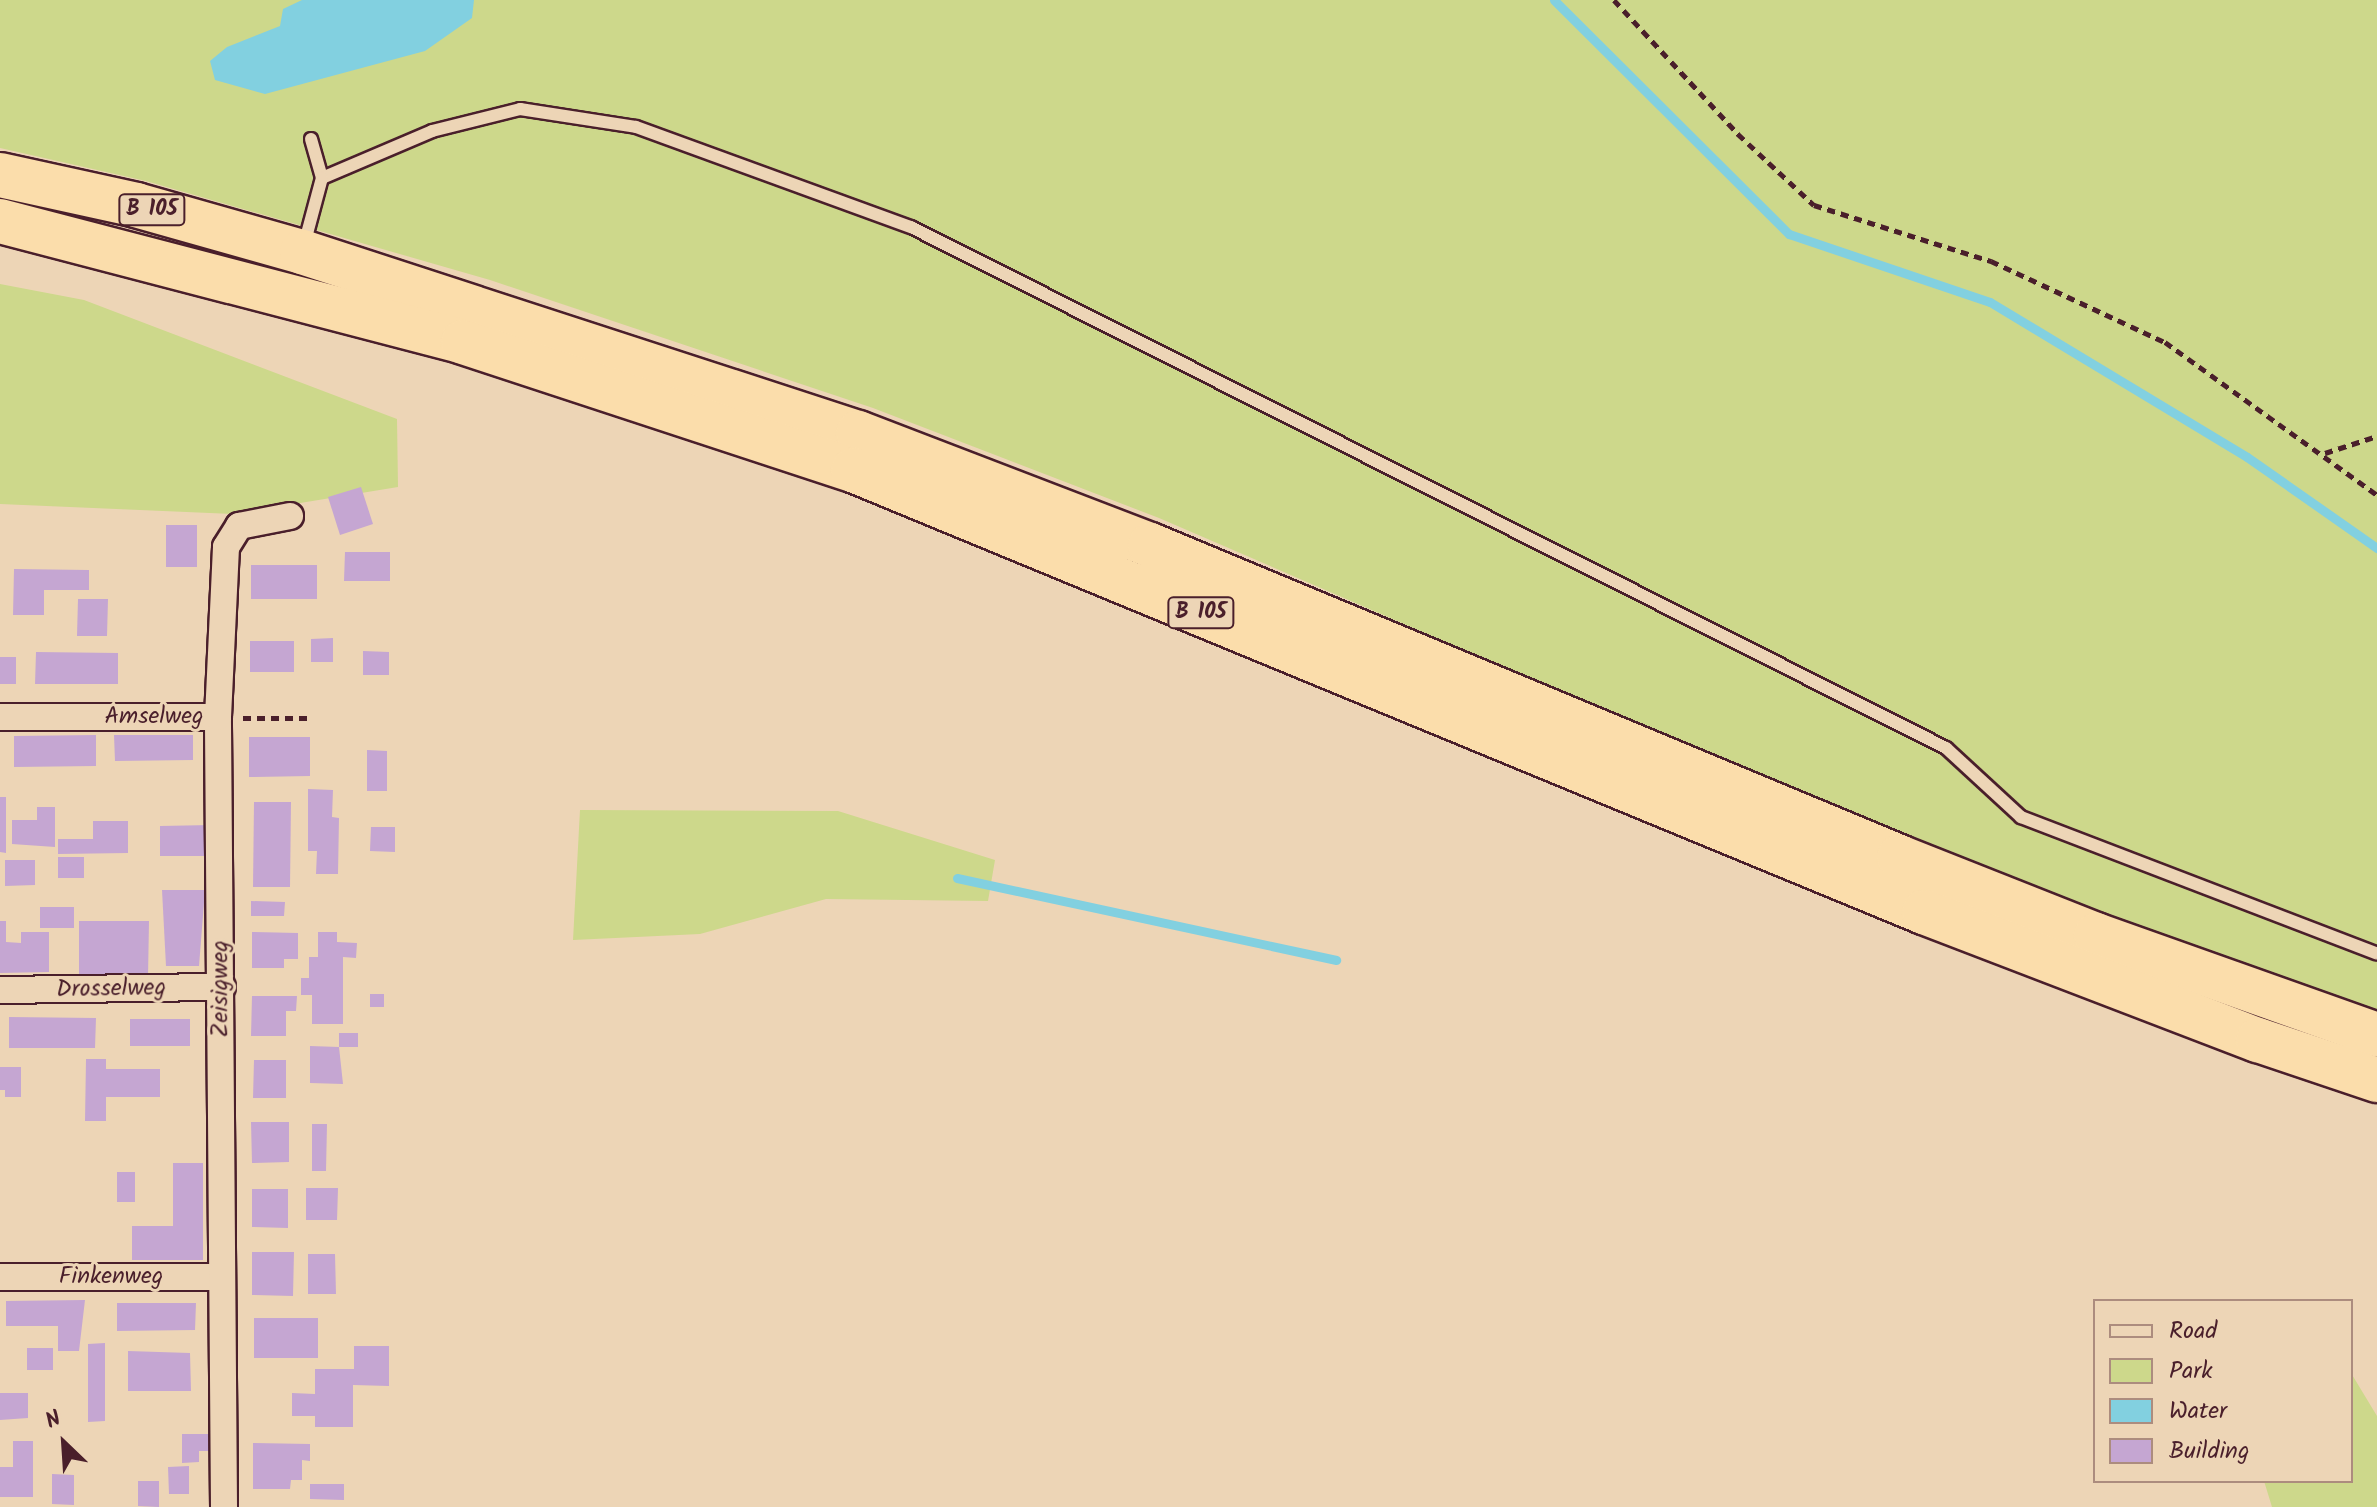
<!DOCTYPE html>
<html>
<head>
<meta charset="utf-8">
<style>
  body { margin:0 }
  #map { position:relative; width:2377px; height:1507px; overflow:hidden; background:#edd5b6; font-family:Kalam,sans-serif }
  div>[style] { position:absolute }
  .green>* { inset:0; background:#cdd88b }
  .water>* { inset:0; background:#82d0e0 }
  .stream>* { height:9px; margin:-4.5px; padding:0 4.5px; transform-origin:4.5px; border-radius:4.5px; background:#82d0e0 }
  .building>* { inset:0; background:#c5a6d2 }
  .path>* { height:5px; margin-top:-2.5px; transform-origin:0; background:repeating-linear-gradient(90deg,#4a1f2b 0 8px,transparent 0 14px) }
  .roads { filter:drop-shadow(2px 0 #4a1f2b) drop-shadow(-2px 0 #4a1f2b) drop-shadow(0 2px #4a1f2b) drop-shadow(0 -2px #4a1f2b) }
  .lane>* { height:12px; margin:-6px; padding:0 6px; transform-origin:6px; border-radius:6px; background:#edd5b6 }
  .street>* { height:26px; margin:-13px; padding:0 13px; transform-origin:13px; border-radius:13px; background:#edd5b6 }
  .highway>* { height:44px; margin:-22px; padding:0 22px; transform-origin:22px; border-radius:22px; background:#fbddab }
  span { translate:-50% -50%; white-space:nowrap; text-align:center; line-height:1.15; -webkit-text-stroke:6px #edd5b6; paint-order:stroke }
  .shield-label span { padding:2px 6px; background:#edd5b6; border:2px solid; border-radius:6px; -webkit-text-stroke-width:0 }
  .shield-label { font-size:22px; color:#4a1f2b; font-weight:700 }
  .street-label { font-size:24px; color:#4a1f2b }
  .legend { position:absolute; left:2093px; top:1299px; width:260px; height:184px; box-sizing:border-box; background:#edd5b6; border:2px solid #ac8c7e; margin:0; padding:10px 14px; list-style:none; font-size:24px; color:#4a1f2b }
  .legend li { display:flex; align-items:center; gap:16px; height:40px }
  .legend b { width:40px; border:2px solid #ac8c7e }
  .north { position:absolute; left:24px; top:1403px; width:80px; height:80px; -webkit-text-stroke:6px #edd5b6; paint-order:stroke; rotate:335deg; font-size:22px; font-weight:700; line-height:32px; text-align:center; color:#4a1f2b }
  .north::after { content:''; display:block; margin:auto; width:28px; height:36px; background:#4a1f2b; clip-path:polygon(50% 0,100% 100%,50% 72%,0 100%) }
</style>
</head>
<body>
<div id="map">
  <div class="green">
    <i style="clip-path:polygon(0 0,2377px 0,2377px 1013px,1913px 844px,1159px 518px,873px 408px,490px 280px,146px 181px,0 148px)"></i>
    <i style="clip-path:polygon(0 284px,84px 300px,397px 419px,398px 487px,233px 514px,0 504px)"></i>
    <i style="clip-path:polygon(580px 810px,838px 811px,995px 860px,988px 901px,826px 899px,700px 934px,573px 940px)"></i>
    <i style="clip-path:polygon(2351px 1373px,2377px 1416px,2377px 1507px,2272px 1507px,2264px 1481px,2351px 1481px)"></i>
  </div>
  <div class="water">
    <i style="clip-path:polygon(302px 0,474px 0,472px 18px,425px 51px,265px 94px,215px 80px,210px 61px,227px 47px,280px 26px,283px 9px)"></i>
  </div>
  <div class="stream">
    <i style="left:1554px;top:0;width:332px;rotate:44.9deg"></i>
    <i style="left:1789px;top:234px;width:212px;rotate:18.7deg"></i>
    <i style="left:1990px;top:302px;width:300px;rotate:31.1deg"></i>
    <i style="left:2247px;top:457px;width:159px;rotate:35deg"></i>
    <i style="left:957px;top:878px;width:388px;rotate:12.2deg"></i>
  </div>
  <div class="building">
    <i style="clip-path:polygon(361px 487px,373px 524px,340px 535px,328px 497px)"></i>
    <i style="clip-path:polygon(166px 525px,197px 525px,197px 567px,166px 567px)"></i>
    <i style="clip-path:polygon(345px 552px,390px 552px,390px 581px,344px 581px)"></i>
    <i style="clip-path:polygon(251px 565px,317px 565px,317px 599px,251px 599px)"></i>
    <i style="clip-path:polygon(14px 569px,89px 570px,89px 590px,44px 590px,44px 615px,13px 615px)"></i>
    <i style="clip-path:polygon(78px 599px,108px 599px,107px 636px,77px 636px)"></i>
    <i style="clip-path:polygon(333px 638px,333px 662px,311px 662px,311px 639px)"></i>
    <i style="clip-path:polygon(250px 641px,294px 641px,294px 672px,250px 672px)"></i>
    <i style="clip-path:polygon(363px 651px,389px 652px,389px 675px,363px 675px)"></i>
    <i style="clip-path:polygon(36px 652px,118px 653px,118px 684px,35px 684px)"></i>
    <i style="clip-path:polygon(0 657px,16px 657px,16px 684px,0 684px)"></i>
    <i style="clip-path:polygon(96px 735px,96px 766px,14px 767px,14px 736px)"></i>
    <i style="clip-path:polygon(114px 735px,193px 735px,193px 760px,115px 761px)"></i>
    <i style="clip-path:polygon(249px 737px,310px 737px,310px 776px,249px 777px)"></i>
    <i style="clip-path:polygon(367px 750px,387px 751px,387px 791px,367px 791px)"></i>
    <i style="clip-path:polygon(308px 789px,333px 790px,332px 817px,339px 818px,338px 874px,316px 874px,317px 851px,308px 851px)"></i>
    <i style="clip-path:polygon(0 797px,6px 797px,6px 853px,0 852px)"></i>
    <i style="clip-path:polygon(254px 802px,291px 802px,290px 887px,253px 887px)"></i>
    <i style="clip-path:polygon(37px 807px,55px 807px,55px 847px,12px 844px,12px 820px,37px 820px)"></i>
    <i style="clip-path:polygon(93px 821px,128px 821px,128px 853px,58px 854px,58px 839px,93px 839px)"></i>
    <i style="clip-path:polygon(212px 825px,212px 856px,160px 856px,160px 826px)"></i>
    <i style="clip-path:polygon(371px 827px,395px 827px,395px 852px,370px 851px)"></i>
    <i style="clip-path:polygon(58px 857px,84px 857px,84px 878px,58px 878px)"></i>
    <i style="clip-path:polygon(5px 860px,35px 860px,35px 885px,5px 886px)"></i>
    <i style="clip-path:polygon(162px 890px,205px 890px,199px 966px,166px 966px)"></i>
    <i style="clip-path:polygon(251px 901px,285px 902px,284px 916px,251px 916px)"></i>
    <i style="clip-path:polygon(40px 907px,74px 907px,74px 928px,40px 928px)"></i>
    <i style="clip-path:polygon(0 921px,6px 921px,6px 942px,21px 943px,21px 932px,49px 932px,49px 972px,0 973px)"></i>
    <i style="clip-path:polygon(79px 921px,149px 921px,148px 977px,79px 976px)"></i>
    <i style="clip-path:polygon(252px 932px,298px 933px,298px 959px,284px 959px,284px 968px,252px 968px)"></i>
    <i style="clip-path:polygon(318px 932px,337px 932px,337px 942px,357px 943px,356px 958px,343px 957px,343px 1024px,312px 1024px,312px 995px,301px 995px,301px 978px,309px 978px,309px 957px,318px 957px)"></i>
    <i style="clip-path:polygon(370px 994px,384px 994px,384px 1007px,370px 1007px)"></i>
    <i style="clip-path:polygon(252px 996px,297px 996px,296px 1011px,286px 1011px,286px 1036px,251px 1036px)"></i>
    <i style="clip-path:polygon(9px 1017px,96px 1018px,95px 1048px,9px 1048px)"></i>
    <i style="clip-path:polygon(130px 1019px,190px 1019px,190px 1046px,130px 1046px)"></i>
    <i style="clip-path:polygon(339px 1033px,358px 1033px,358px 1047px,339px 1047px)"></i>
    <i style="clip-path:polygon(310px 1046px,339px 1047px,343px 1084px,310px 1083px)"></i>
    <i style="clip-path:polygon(86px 1059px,106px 1059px,106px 1069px,160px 1069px,160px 1097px,106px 1097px,106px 1121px,85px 1121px)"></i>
    <i style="clip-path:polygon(254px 1060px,286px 1060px,286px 1098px,253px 1098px)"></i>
    <i style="clip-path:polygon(0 1067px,21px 1067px,21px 1097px,5px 1097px,5px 1090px,0 1090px)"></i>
    <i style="clip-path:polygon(251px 1122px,289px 1122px,289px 1162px,252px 1163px)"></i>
    <i style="clip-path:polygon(312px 1124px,327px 1124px,326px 1171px,312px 1171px)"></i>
    <i style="clip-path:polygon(173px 1163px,203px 1163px,203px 1260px,132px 1260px,132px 1226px,173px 1226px)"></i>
    <i style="clip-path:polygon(117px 1172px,135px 1172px,135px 1202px,117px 1202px)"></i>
    <i style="clip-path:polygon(306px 1188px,338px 1188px,337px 1220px,306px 1220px)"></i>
    <i style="clip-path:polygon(252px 1189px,288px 1189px,288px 1228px,252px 1227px)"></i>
    <i style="clip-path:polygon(252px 1252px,294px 1252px,293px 1296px,252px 1295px)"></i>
    <i style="clip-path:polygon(308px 1254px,335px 1254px,336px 1294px,308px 1294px)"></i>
    <i style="clip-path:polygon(85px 1300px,79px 1351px,58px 1351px,58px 1326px,6px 1326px,6px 1301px)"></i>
    <i style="clip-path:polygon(117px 1303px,196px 1303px,195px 1330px,117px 1331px)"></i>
    <i style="clip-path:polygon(254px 1318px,318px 1318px,318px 1358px,254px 1358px)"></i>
    <i style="clip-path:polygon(105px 1343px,105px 1421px,88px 1422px,88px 1344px)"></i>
    <i style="clip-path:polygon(354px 1346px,389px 1346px,389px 1386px,353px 1385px,353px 1427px,315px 1427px,315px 1416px,292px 1416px,292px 1393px,315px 1394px,315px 1369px,354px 1369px)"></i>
    <i style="clip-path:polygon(27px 1348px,53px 1348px,53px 1370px,27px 1370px)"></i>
    <i style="clip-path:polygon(128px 1351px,190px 1353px,191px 1391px,128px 1391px)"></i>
    <i style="clip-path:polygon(0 1393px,28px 1393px,28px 1418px,0 1420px)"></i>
    <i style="clip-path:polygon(182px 1434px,210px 1434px,210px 1451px,199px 1451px,199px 1462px,182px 1463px)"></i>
    <i style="clip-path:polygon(13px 1441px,33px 1441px,33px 1497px,0 1497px,0 1467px,13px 1467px)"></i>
    <i style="clip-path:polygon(253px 1443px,310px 1444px,310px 1461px,302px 1460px,302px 1480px,291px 1480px,290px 1489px,253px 1489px)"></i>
    <i style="clip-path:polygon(189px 1466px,189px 1494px,169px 1494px,168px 1467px)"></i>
    <i style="clip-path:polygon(52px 1474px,74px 1475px,74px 1505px,52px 1504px)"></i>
    <i style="clip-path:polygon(138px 1481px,159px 1481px,159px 1507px,138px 1506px)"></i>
    <i style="clip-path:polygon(310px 1484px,344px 1484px,344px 1500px,310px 1499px)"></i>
  </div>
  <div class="path">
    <i style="left:1614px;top:0;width:183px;rotate:47.2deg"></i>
    <i style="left:1738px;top:134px;width:104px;rotate:43.1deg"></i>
    <i style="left:1814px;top:205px;width:186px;rotate:17.6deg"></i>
    <i style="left:1991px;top:261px;width:192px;rotate:25deg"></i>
    <i style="left:2165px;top:342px;width:261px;rotate:35.8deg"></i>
    <i style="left:2325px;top:453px;width:55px;rotate:-18.1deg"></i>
    <i style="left:243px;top:718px;width:64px"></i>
  </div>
  <div class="roads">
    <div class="lane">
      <i style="left:311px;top:139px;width:41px;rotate:74.2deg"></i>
      <i style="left:322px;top:178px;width:120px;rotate:-23.1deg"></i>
      <i style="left:432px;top:131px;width:91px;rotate:-14deg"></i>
      <i style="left:520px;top:109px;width:117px;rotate:8.8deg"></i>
      <i style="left:636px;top:127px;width:293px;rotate:20deg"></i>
      <i style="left:911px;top:227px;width:1159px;rotate:26.72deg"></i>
      <i style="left:1946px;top:748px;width:102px;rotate:42.6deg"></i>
      <i style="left:2021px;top:817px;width:381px;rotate:21deg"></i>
      <i style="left:304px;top:245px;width:69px;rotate:-75deg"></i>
    </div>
    <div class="street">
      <i style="left:0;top:717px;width:218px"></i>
      <i style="left:0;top:990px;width:222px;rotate:-0.8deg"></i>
      <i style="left:0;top:1277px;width:222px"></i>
      <i style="left:224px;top:1507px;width:790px;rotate:-90.44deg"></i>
      <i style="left:218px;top:717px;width:170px;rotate:-87.3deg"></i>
      <i style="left:226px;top:547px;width:25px;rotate:-58deg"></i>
      <i style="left:239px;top:526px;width:52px;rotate:-11.1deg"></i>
    </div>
    <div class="highway">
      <i style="left:0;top:175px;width:139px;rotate:12.4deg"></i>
      <i style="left:136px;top:205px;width:173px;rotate:15.8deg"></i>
      <i style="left:302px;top:252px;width:585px;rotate:18.03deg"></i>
      <i style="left:858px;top:433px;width:313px;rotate:21deg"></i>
      <i style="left:1150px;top:545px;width:811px;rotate:22.61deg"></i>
      <i style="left:1899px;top:857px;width:212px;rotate:21.6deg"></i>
      <i style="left:2096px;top:935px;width:298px;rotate:19.6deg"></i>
      <i style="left:0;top:221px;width:479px;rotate:14.6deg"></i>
      <i style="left:463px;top:342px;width:410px;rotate:18.2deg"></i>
      <i style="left:853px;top:470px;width:1159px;rotate:22.43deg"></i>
      <i style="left:1924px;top:912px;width:358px;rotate:21deg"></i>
      <i style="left:2258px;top:1040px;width:126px;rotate:18.6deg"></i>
    </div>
  </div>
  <div class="shield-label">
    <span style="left:152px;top:210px">B 105</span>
    <span style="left:1201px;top:613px">B 105</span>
  </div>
  <div class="street-label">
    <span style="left:154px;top:717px">Amselweg</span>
    <span style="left:111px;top:989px;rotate:-1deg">Drosselweg</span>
    <span style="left:221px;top:989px;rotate:-90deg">Zeisigweg</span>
    <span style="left:111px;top:1277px">Finkenweg</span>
  </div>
  <ul class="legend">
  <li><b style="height:10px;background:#edd5b6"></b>Road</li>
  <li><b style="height:22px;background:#cdd88b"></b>Park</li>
  <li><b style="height:22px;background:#82d0e0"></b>Water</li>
  <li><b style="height:22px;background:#c5a6d2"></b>Building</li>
  </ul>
  <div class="north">N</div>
</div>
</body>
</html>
